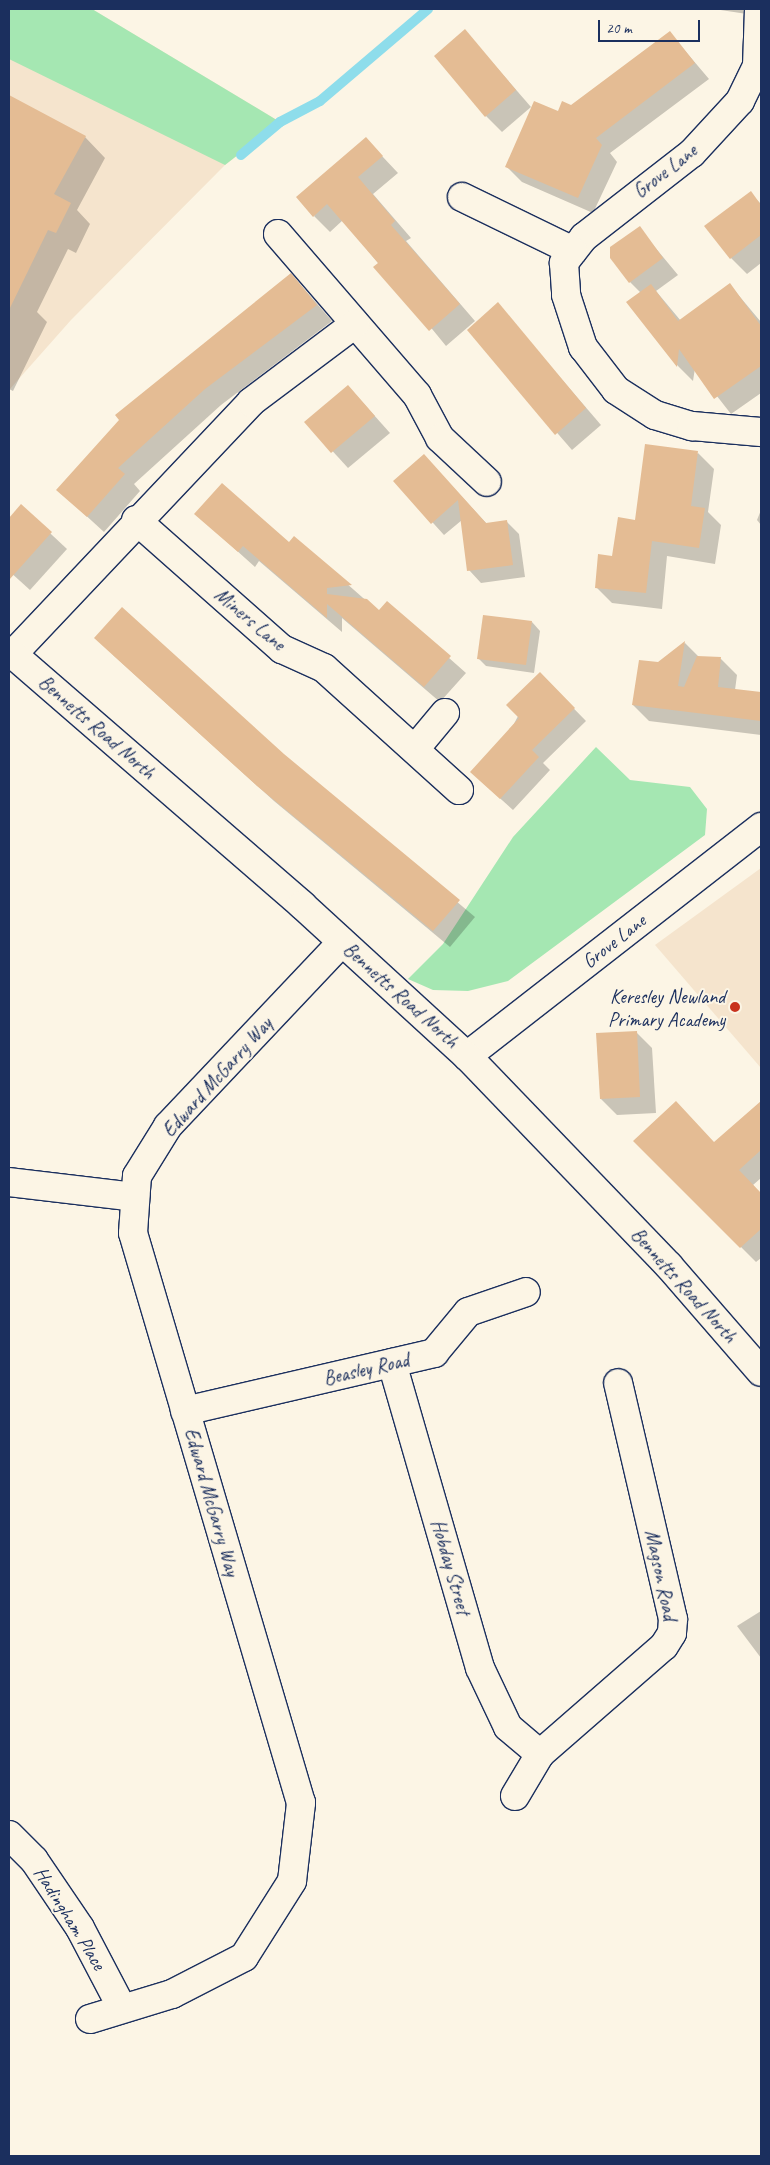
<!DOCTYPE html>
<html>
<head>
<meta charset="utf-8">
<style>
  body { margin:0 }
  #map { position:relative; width:770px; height:2165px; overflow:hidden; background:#fcf5e5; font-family:Caveat,sans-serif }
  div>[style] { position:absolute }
  .built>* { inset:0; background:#f5e4cd }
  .green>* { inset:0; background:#a5e7b2 }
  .shadow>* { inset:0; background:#0003 }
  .stream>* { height:10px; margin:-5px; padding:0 5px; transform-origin:5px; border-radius:5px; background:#8eddeb }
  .building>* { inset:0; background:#e4bc94 }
  .roads { filter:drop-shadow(1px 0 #1b2f5e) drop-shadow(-1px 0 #1b2f5e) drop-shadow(0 1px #1b2f5e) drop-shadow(0 -1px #1b2f5e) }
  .minor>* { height:28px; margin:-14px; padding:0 14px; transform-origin:14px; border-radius:14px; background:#fcf5e5 }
  .tertiary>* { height:28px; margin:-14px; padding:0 14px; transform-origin:14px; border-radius:14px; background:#fcf5e5 }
  .dots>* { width:14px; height:14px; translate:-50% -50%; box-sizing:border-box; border:2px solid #fcf5e5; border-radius:50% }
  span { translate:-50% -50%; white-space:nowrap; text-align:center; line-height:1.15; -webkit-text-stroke:4px #fcf5e5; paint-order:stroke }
  .street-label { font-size:20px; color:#1b2f5e }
  .poi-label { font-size:20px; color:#1b2f5e }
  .right { translate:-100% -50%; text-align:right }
  .frame { position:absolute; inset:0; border:10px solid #1b2f5e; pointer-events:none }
  .scale { position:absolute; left:598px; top:20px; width:102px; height:22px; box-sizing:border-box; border:2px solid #1b2f5e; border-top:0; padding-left:6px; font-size:15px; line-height:18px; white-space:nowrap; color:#1b2f5e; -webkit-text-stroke:4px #fcf5e5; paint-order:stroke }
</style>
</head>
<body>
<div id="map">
  <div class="built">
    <i style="clip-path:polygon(9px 9px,92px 9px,280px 122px,225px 165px,71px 320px,9px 390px)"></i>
    <i style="clip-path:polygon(761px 868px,761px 1068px,655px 945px)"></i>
  </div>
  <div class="green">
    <i style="clip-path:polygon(9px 9px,92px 9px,280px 122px,225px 165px,9px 59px)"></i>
    <i style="clip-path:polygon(596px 747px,630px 780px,690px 787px,707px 809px,705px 835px,508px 981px,468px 991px,433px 990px,408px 979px,443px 944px,513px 837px)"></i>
  </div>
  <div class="shadow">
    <i style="clip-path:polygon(714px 9px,761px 9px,760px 16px)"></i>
    <i style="clip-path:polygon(465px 31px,531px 107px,502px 132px,486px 116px)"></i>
    <i style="clip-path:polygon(670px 33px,709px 79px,610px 153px,617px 162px,593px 213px,522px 182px,506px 166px,571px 107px)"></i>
    <i style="clip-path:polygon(9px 96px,85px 137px,105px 158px,77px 210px,90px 224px,76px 253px,68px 249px,37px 312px,47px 322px,13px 391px,9px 389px)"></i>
    <i style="clip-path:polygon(366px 139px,398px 173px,373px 194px,411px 238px,406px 241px,475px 321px,446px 346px,343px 220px,330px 232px,314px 216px)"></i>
    <i style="clip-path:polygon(750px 193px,761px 204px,761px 263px,747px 274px,731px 258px)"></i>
    <i style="clip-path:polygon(639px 228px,678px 275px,656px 291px,681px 321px,730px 285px,761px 322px,761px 393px,731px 414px,695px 368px,693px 381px,678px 366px,628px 302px,641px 293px,630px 282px)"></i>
    <i style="clip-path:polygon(291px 274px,332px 321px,221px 405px,134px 484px,140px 491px,104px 532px,58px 490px)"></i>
    <i style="clip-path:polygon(497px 304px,601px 425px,572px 450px,468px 330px)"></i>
    <i style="clip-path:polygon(348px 386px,390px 433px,348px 468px,306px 422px)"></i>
    <i style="clip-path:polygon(698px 453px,714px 469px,708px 512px,721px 525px,715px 564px,667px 556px,662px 609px,612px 603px,596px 587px,613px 557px)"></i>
    <i style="clip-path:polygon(424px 456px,487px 524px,507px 522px,519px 534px,525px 577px,481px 583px,469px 570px,462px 520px,444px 535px,395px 481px)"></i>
    <i style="clip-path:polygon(21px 506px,67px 549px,30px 590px,9px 571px,9px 520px)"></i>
    <i style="clip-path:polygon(761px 510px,761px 525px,757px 520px)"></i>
    <i style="clip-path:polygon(196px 514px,289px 544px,295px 538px,379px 612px,387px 603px,466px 673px,440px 702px,342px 618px,342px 632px,259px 561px,255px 567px)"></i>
    <i style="clip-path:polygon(532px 622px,540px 631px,534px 673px,486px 666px,478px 658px)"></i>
    <i style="clip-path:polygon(685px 643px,699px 657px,721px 659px,737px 675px,735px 690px,761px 693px,761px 735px,649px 721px,633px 705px,658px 664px)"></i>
    <i style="clip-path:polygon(112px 654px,283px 755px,475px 917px,450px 947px,274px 801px)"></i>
    <i style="clip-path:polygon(540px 674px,586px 721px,543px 763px,550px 770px,513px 810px,483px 783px)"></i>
    <i style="clip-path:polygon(636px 1032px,652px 1048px,656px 1113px,617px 1115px,601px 1099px)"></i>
    <i style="clip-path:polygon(746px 1116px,761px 1131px,761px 1178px,753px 1185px,761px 1195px,761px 1258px,756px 1262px,635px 1141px,714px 1143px)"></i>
    <i style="clip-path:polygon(761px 1611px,761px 1658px,737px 1626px)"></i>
  </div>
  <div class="stream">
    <i style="left:241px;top:155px;width:51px;rotate:-40.2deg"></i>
    <i style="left:280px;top:122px;width:45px;rotate:-27.7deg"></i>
    <i style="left:320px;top:101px;width:142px;rotate:-40.4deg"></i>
  </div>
  <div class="building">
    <i style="clip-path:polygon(465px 29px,516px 90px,485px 117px,434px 56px)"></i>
    <i style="clip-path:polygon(670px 31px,695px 63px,596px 138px,602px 145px,578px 198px,505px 167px,534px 101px,558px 111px,562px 101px,571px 105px)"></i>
    <i style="clip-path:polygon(9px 95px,86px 136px,54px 194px,71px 203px,56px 233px,48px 230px,9px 310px)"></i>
    <i style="clip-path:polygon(366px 137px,383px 156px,358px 177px,395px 221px,391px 225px,460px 304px,429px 331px,373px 267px,378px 263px,327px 204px,313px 217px,296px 197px)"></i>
    <i style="clip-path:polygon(751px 191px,761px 205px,761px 235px,730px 259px,704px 226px)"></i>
    <i style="clip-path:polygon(640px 226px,663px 258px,629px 283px,610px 258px,610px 247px)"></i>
    <i style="clip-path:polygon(291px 273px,317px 305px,205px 389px,118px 468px,125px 474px,87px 517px,56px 490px,119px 420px,115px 415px)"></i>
    <i style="clip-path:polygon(730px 283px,761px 326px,761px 366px,714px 399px,679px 349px,677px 367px,626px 302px,651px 284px,678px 321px)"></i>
    <i style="clip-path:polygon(498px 302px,586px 408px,555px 435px,467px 330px)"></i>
    <i style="clip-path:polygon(348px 385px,375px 416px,331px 453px,304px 422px)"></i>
    <i style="clip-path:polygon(645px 444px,698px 451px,691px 506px,705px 508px,699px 548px,652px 541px,646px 593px,595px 588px,598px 554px,612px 556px,618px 517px,635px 520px)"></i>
    <i style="clip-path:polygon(424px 454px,486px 523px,507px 520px,513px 565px,467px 571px,458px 500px,431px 524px,393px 481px)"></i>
    <i style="clip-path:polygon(222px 483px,289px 542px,294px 536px,352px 585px,327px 588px,327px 594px,367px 599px,379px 610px,387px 601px,451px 656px,424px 687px,327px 604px,327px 618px,243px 546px,238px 552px,194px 514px)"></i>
    <i style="clip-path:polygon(21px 504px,52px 532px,9px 580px,9px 518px)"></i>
    <i style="clip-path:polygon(122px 607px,284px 754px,460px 900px,433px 931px,257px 786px,94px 638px)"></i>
    <i style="clip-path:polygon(483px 615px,532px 621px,526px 665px,477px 659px)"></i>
    <i style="clip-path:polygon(685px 641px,678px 686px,684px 687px,697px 656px,721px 657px,718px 687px,761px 692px,761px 721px,632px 705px,639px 660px,658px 662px)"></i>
    <i style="clip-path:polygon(540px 672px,575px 708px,532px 750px,539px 757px,500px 799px,470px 772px,519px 718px,506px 705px)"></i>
    <i style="clip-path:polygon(637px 1031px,640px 1097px,600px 1099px,596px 1033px)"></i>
    <i style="clip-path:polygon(676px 1101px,714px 1142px,761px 1101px,761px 1150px,739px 1170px,761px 1193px,761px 1229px,740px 1248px,633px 1141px)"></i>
  </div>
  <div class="roads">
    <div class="minor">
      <i style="left:759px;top:9px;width:57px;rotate:92deg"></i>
      <i style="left:757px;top:66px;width:39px;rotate:116deg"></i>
      <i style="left:740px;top:101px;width:71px;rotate:132.7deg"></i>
      <i style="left:692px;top:153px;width:137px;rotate:142.1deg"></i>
      <i style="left:584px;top:237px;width:33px;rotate:128deg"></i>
      <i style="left:564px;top:263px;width:32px;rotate:86deg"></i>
      <i style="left:566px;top:295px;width:55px;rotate:71.9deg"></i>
      <i style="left:583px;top:347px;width:54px;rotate:52.5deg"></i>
      <i style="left:616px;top:390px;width:46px;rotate:32.7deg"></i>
      <i style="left:655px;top:415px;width:39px;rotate:17deg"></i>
      <i style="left:692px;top:426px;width:69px;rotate:5deg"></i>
      <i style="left:462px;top:197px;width:123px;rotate:25.9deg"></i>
      <i style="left:278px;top:234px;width:213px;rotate:49.2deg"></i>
      <i style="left:417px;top:395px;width:49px;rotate:61.9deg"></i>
      <i style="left:440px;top:438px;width:64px;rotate:43.1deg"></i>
      <i style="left:136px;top:520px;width:195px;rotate:41.5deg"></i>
      <i style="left:282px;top:649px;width:46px;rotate:24.3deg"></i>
      <i style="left:324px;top:668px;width:182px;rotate:42.1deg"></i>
      <i style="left:13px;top:654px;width:347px;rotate:-46.6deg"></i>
      <i style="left:251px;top:402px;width:130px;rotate:-36.9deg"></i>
      <i style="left:415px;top:749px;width:47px;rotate:-50.2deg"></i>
      <i style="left:467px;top:1056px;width:373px;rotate:-37.9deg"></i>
      <i style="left:9px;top:1182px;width:127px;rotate:6.8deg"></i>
      <i style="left:392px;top:1363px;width:317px;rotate:73.9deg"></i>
      <i style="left:480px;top:1668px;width:65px;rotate:64.6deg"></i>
      <i style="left:508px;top:1727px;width:42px;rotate:40.2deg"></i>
      <i style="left:185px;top:1411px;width:256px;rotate:-13.1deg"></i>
      <i style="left:434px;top:1353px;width:53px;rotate:-50.3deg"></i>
      <i style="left:468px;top:1312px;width:61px;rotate:-19deg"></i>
      <i style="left:515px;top:1796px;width:49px;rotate:-59.2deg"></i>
      <i style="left:540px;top:1754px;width:164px;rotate:-41.1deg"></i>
      <i style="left:664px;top:1646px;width:15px;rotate:-58deg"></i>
      <i style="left:672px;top:1633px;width:14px;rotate:-86deg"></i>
      <i style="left:673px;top:1619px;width:242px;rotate:-103.1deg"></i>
      <i style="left:9px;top:1835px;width:35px;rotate:45deg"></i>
      <i style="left:34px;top:1860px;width:82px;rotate:55.9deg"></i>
      <i style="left:80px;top:1928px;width:90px;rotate:62.3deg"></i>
      <i style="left:90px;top:2019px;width:86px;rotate:-17deg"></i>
      <i style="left:172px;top:1994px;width:81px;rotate:-27.2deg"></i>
      <i style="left:244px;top:1957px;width:90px;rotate:-57.7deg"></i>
      <i style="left:292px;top:1881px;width:79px;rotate:-83.4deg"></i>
      <i style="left:301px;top:1803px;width:594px;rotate:-106.42deg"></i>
      <i style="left:133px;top:1233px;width:57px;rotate:-86deg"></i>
      <i style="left:137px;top:1176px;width:59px;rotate:-58.2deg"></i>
      <i style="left:168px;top:1126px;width:253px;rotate:-46.6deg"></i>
    </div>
    <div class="tertiary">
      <i style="left:9px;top:651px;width:388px;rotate:40.9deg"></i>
      <i style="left:302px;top:905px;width:224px;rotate:42.5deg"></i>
      <i style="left:467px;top:1056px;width:291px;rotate:46.1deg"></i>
      <i style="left:669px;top:1266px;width:140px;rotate:49deg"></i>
    </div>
  </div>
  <div class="dots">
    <i style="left:735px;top:1007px;background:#c8321e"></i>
  </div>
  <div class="street-label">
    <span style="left:665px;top:171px;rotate:-38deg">Grove Lane</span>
    <span style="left:250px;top:619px;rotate:40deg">Miners Lane</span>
    <span style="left:97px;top:727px;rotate:41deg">Bennetts Road North</span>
    <span style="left:614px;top:941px;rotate:-38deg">Grove Lane</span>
    <span style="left:401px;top:995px;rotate:42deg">Bennetts Road North</span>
    <span style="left:217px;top:1077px;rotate:-48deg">Edward McGarry Way</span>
    <span style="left:684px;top:1285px;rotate:48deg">Bennetts Road North</span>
    <span style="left:366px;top:1369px;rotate:-13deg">Beasley Road</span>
    <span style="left:212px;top:1502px;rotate:74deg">Edward McGarry Way</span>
    <span style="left:451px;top:1567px;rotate:74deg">Hobday Street</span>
    <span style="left:661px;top:1575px;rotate:78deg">Magson Road</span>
    <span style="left:70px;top:1918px;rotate:58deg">Hadingham Place</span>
  </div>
  <div class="poi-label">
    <span class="right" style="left:725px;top:1008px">Keresley Newland<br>Primary Academy</span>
  </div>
  <div class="frame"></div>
  <div class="scale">20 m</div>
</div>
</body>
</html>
